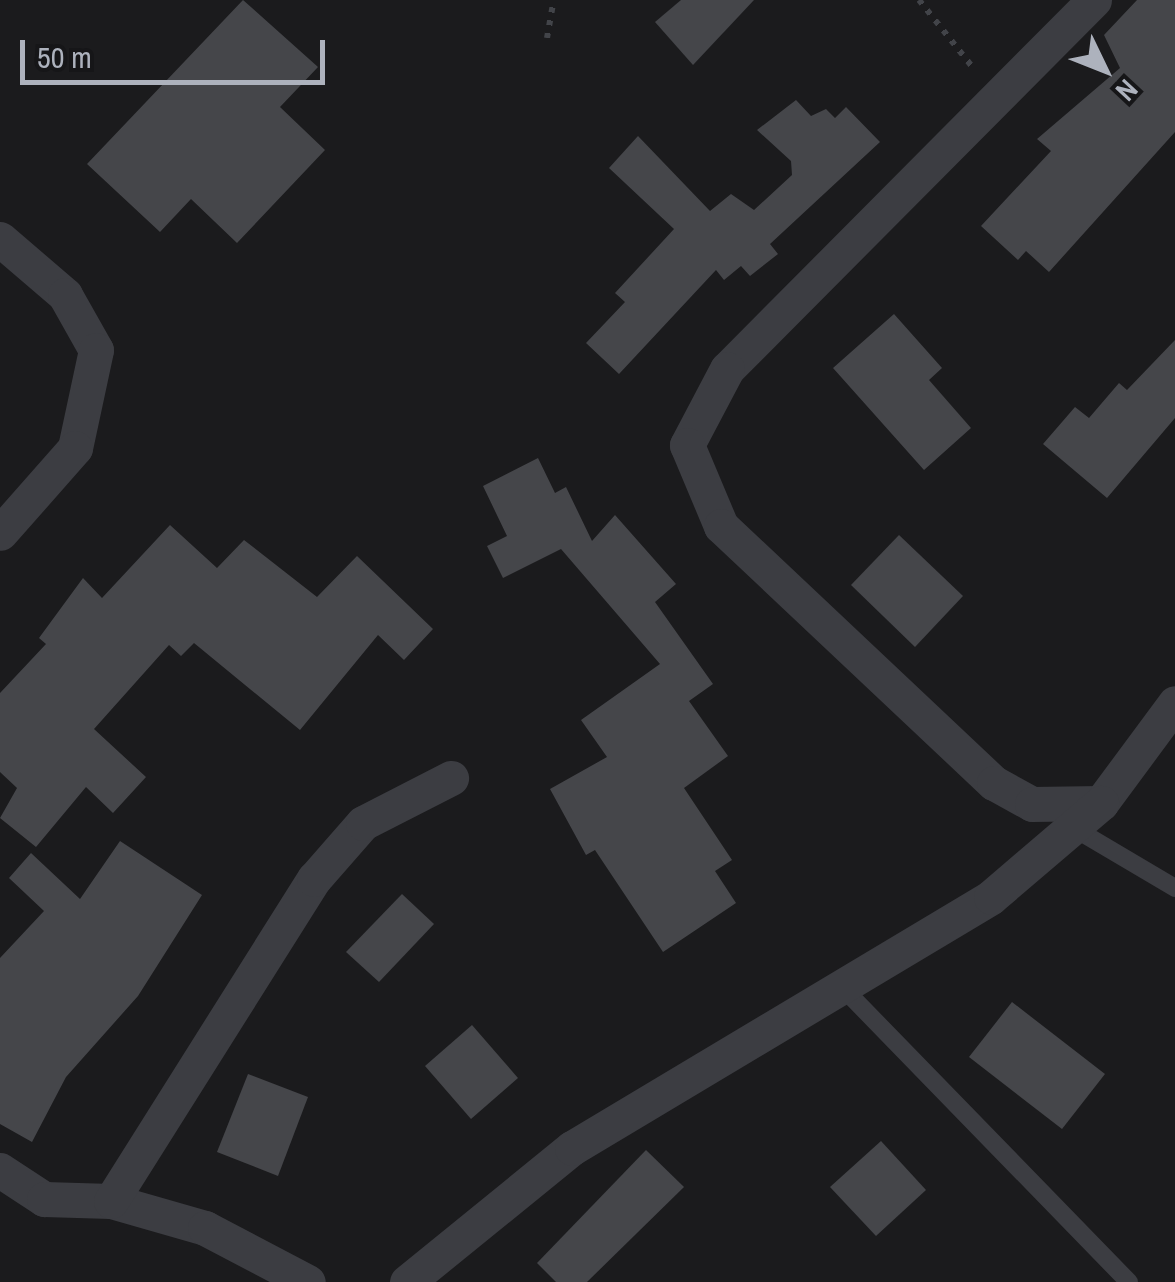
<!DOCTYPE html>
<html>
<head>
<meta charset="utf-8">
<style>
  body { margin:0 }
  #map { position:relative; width:1175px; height:1282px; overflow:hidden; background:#1b1b1d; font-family:"Archivo Narrow",sans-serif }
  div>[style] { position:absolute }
  .building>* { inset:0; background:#45464a }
  .path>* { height:6px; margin-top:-3px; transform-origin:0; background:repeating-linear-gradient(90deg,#424449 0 5px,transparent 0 13px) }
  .lane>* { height:18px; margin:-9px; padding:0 9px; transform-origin:9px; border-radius:9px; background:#3c3d42 }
  .street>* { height:35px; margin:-17.5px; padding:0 17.5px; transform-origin:17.5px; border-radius:17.5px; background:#3c3d42 }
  span { translate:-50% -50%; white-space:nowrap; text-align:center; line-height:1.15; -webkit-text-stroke:8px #161618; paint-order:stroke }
  .north { position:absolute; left:1055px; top:20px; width:100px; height:100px; -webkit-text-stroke:8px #161618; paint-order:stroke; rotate:133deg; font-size:28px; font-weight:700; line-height:40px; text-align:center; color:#adb2bd }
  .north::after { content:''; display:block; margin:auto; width:35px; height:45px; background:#adb2bd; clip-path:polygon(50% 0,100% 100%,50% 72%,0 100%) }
  .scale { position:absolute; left:20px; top:40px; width:305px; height:45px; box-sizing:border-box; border:5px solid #adb2bd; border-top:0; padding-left:12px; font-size:30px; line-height:35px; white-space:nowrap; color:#adb2bd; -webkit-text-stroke:8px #161618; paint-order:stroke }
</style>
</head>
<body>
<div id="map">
  <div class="building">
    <i style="clip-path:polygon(243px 0,318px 67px,280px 107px,325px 150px,237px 243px,191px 199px,160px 232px,87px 164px)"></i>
    <i style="clip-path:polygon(681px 0,754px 0,693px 65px,655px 22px)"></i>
    <i style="clip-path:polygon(1137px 0,1175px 0,1175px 132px,1049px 272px,1026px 251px,1018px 260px,981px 226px,1051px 151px,1037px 139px,1120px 68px,1104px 35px)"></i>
    <i style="clip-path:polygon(796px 100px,811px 116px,826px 109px,835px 118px,846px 107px,880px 142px,770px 244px,778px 254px,750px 276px,741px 266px,724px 280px,716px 270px,619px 374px,586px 343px,625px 302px,615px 293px,674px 229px,609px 168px,638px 136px,710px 211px,731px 194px,754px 210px,792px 175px,791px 161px,757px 130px)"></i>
    <i style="clip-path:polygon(894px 314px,942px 368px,929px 380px,971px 428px,924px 470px,833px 368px)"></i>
    <i style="clip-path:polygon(1175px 340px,1175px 418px,1107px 498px,1043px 444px,1075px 407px,1089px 418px,1119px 383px,1127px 390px)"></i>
    <i style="clip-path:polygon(538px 458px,555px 493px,566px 487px,592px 541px,615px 515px,676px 584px,655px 602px,713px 684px,689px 701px,728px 756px,684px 788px,732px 860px,715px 871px,736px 903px,663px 952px,595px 850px,586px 855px,550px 789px,607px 757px,581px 720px,660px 664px,561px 549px,503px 578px,487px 546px,507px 536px,483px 486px)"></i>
    <i style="clip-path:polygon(170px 525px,217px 568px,244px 540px,317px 597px,357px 556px,433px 629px,404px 660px,378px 635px,300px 730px,194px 643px,181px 656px,169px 645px,94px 729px,146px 777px,113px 813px,86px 787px,36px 847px,0 818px,17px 788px,0 772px,0 693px,46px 644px,39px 638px,83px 578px,102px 598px)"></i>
    <i style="clip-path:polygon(899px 535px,963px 596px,915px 647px,851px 585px)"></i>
    <i style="clip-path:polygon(120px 841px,202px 895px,138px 996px,66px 1077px,32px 1142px,0 1124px,0 958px,44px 911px,9px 878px,31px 853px,80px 899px)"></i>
    <i style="clip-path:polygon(402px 894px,434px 924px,379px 982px,346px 952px)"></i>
    <i style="clip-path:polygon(1012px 1002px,1105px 1074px,1062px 1129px,969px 1057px)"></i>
    <i style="clip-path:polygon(472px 1025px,518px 1078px,471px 1119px,425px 1066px)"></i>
    <i style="clip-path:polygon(248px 1074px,308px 1097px,278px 1176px,217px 1152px)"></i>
    <i style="clip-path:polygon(881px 1141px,926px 1190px,876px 1236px,830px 1187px)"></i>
    <i style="clip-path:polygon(646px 1150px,684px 1187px,587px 1282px,556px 1282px,537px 1263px)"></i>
  </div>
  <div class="path">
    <i style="left:919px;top:0;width:88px;rotate:51.4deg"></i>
    <i style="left:547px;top:38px;width:39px;rotate:-80deg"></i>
  </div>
  <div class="lane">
    <i style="left:1072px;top:827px;width:120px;rotate:30.6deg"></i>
    <i style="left:841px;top:986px;width:413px;rotate:45.8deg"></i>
  </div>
  <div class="street">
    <i style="left:1094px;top:0;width:520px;rotate:134.84deg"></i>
    <i style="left:727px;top:369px;width:86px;rotate:117.8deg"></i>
    <i style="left:687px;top:445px;width:88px;rotate:67.2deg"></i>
    <i style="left:721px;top:526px;width:375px;rotate:43.3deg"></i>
    <i style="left:994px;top:783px;width:43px;rotate:28.9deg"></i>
    <i style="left:1032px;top:804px;width:69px;rotate:-0.8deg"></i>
    <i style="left:1101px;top:803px;width:124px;rotate:-53.5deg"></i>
    <i style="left:0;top:239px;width:86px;rotate:40.7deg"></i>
    <i style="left:65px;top:295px;width:63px;rotate:60.6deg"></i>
    <i style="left:96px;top:350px;width:100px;rotate:102.1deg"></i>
    <i style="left:75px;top:448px;width:113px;rotate:131.4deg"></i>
    <i style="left:0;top:1170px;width:53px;rotate:33.4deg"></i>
    <i style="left:44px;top:1199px;width:67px;rotate:1.7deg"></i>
    <i style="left:111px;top:1201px;width:98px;rotate:16deg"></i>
    <i style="left:205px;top:1228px;width:116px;rotate:27.7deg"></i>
    <i style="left:111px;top:1201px;width:381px;rotate:-57.8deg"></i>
    <i style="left:314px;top:879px;width:74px;rotate:-48.8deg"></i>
    <i style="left:363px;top:823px;width:99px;rotate:-27.1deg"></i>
    <i style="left:407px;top:1282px;width:213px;rotate:-39.1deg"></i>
    <i style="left:572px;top:1148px;width:488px;rotate:-30.9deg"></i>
    <i style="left:991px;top:897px;width:145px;rotate:-40.5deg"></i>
  </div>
  <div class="north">N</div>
  <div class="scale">50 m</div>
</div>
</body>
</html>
